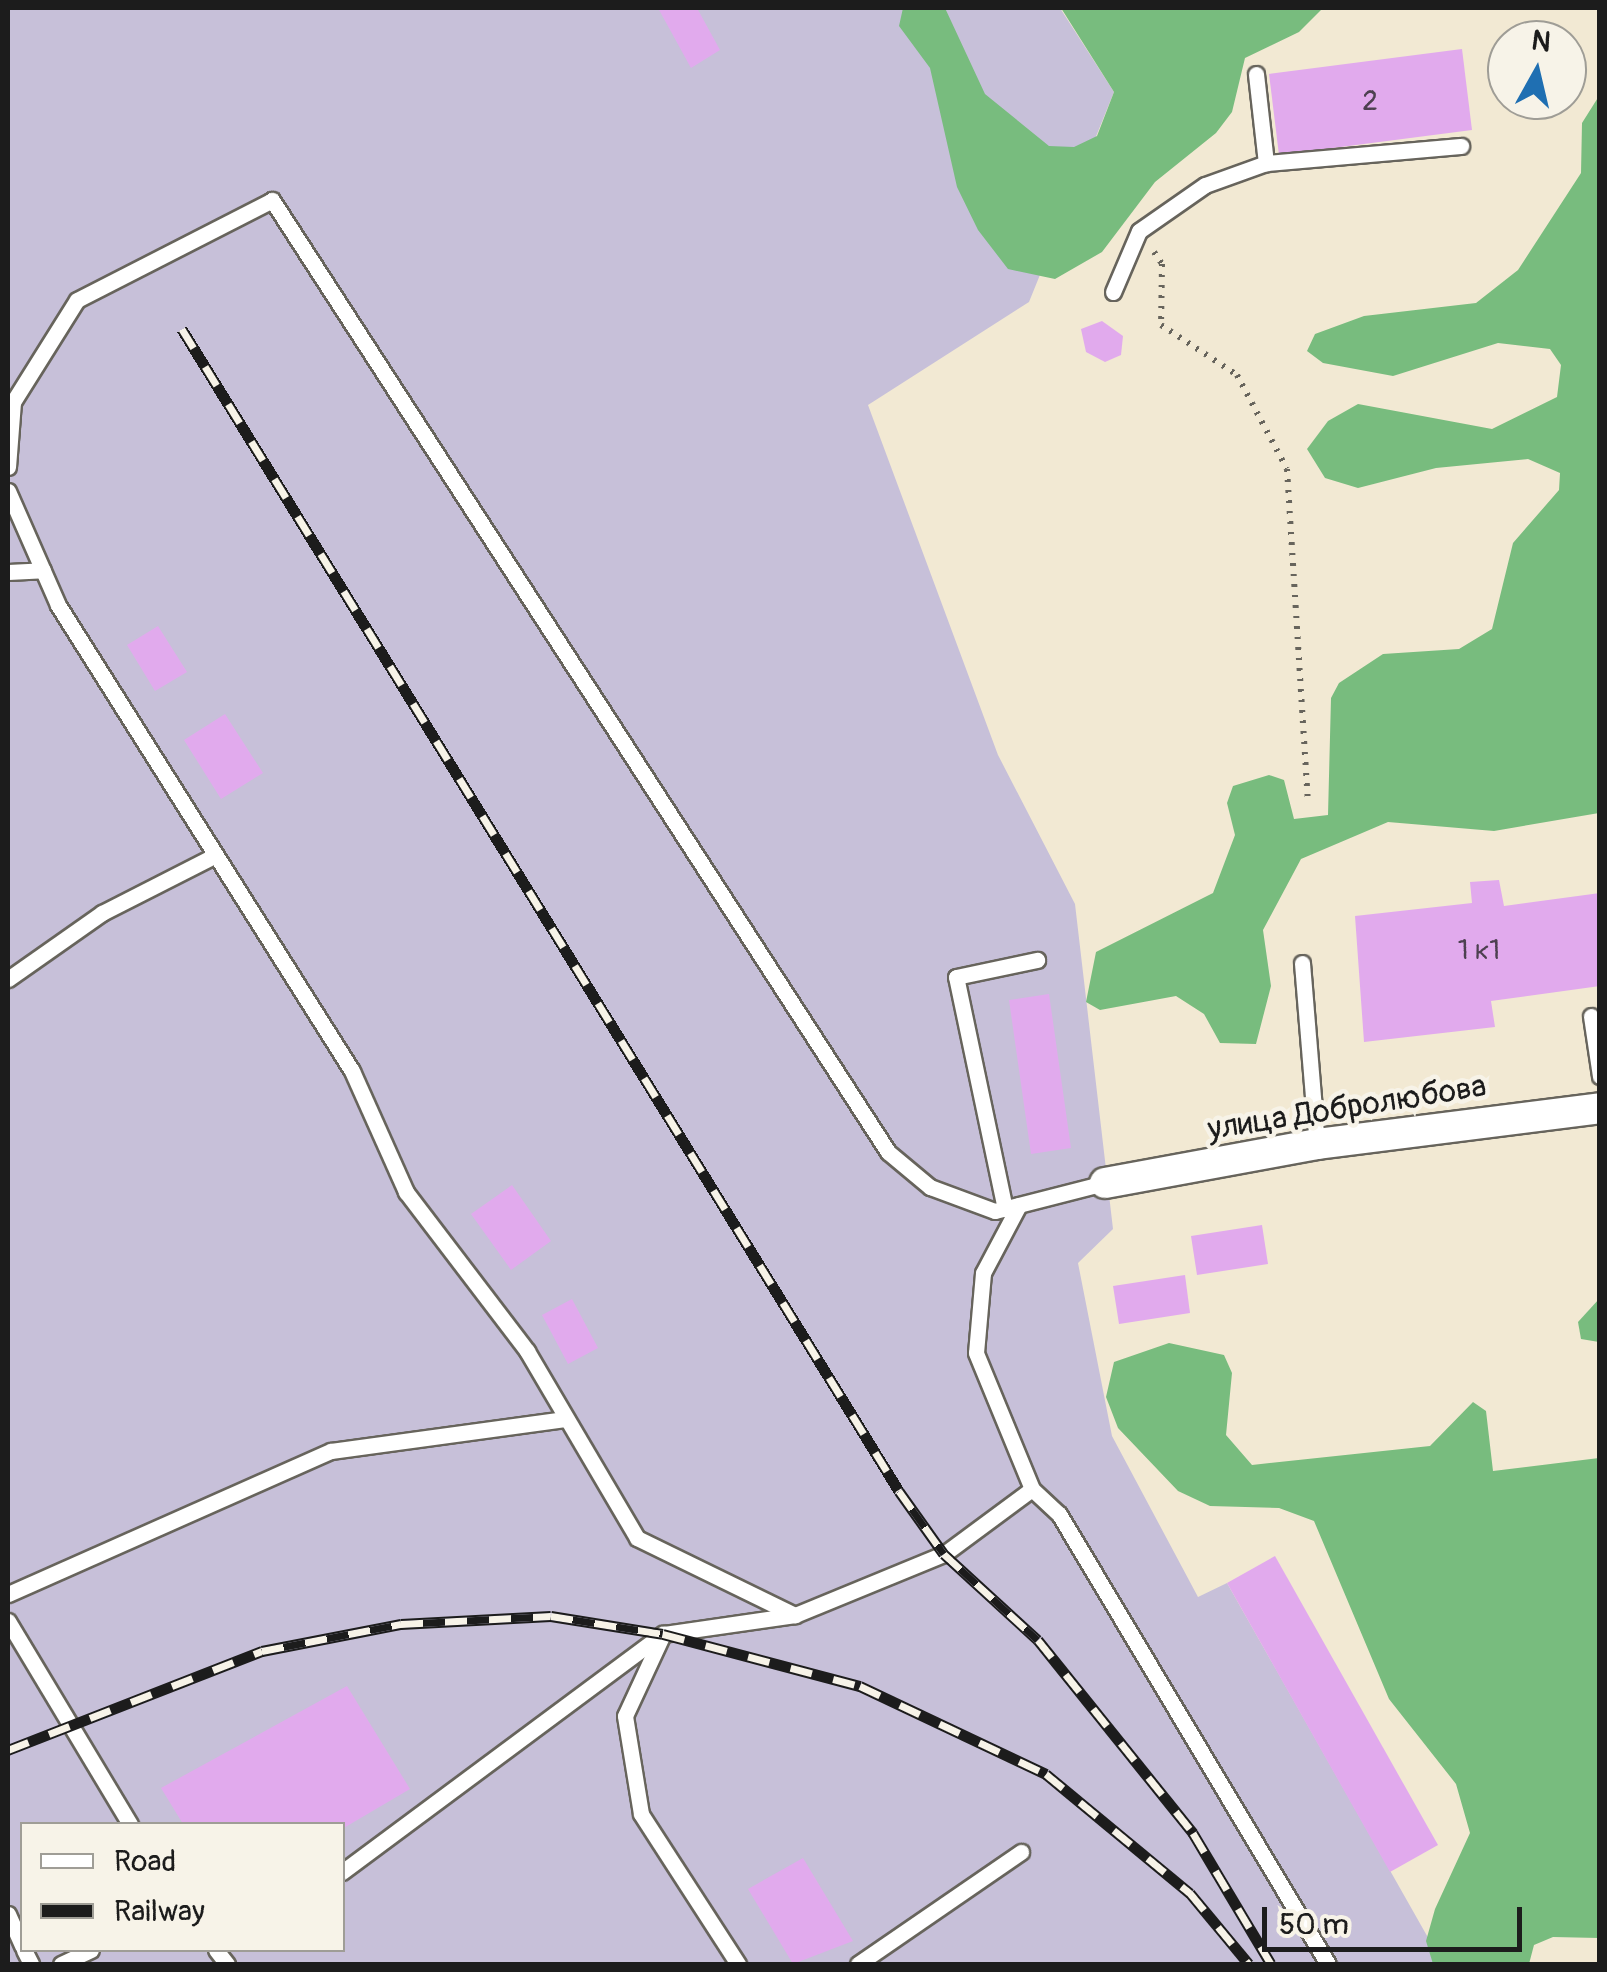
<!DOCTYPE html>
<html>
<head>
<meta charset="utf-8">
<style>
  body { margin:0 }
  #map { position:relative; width:1607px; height:1972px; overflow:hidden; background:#f2e9d3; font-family:Pangolin,sans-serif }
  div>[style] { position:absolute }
  .industrial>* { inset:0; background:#c7c0d9 }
  .forest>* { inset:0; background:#78bc7e }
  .building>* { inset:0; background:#e1aaed }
  .path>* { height:6px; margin-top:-3px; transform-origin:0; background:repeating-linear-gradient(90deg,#67645c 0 2.5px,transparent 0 10.5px) }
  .roads { filter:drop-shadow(2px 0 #67645c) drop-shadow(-2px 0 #67645c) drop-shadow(0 2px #67645c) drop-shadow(0 -2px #67645c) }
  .service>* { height:15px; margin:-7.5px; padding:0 7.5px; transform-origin:7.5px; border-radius:7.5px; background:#fff }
  .minor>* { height:30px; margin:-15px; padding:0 15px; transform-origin:15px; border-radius:15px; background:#fff }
  .rail>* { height:11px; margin-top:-5.5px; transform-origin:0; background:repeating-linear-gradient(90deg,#f7f3e8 0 22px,#1c1c1c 0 44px); box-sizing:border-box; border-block:2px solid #1c1c1c }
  span { translate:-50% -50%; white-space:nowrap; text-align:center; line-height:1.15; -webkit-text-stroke:9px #f7f3e8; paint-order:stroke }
  .number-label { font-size:28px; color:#4d4050 }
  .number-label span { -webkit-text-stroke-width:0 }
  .street-label { font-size:32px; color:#1c1c1c }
  .frame { position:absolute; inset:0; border:10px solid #1c1c1c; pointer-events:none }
  .legend { position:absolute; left:20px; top:1822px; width:325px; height:130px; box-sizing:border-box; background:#f7f3e8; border:2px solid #9f9d96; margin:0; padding:12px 18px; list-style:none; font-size:30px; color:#1c1c1c }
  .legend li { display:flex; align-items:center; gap:20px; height:50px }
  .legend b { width:50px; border:2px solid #9f9d96 }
  .north { position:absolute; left:1487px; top:20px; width:100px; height:100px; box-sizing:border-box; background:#f7f3e8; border:2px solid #9f9d96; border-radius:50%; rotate:8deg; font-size:28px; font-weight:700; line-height:40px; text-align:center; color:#1c1c1c }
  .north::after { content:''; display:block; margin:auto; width:35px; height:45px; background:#1f6fb2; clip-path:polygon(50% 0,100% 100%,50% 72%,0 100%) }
  .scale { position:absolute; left:1262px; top:1907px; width:260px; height:45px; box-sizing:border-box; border:5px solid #1c1c1c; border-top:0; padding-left:12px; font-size:30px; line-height:35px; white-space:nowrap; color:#1c1c1c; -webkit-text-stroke:8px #f7f3e8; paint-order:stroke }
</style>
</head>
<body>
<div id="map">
  <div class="industrial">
    <i style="clip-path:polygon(evenodd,8px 8px,1060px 8px,1114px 92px,1029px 302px,868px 405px,998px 755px,1075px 904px,1113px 1229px,1078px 1263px,1112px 1436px,1198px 1597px,1227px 1583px,1443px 1964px,8px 1964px,8px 8px,22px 1824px,342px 1824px,342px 1950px,22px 1950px,22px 1824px)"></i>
  </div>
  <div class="forest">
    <i style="clip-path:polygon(903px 8px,945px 8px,985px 94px,1049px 146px,1074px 147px,1097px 136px,1114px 92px,1061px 8px,1323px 8px,1299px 32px,1245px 58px,1232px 112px,1216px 133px,1155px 182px,1102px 252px,1055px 279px,1008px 269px,978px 230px,957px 187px,930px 68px,899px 26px)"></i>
    <i style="clip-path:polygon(1599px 96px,1599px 813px,1494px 831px,1388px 822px,1301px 859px,1263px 930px,1271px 986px,1256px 1044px,1220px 1043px,1204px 1014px,1176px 996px,1100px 1010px,1086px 1002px,1096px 952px,1213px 893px,1235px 835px,1227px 803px,1233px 786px,1269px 775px,1284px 780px,1294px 819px,1328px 815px,1331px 698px,1339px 683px,1383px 654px,1459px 649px,1492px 629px,1513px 543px,1559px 490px,1560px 473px,1528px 459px,1436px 468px,1358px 488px,1325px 478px,1307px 449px,1328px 421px,1358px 404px,1492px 429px,1557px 397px,1561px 365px,1550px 349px,1498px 343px,1393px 376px,1323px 363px,1307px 351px,1315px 334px,1364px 316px,1476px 303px,1518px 270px,1581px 173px,1582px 123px)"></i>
    <i style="clip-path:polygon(1599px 1299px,1599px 1342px,1581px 1339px,1578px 1322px)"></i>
    <i style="clip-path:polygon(1169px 1343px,1224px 1355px,1232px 1373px,1226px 1435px,1252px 1465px,1430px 1446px,1473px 1402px,1486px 1411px,1493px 1471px,1599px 1458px,1599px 1938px,1553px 1937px,1534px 1945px,1529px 1964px,1433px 1964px,1426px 1941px,1435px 1909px,1470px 1833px,1456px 1784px,1389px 1699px,1314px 1521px,1279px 1508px,1210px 1506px,1178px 1491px,1118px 1428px,1106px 1397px,1114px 1362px)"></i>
  </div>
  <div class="building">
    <i style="clip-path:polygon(658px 8px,697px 8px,720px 50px,691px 68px)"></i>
    <i style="clip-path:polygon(1462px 49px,1472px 130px,1279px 155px,1269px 74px)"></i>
    <i style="clip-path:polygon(1102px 321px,1123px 336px,1121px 355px,1105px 362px,1086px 352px,1081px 329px)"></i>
    <i style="clip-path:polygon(158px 626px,187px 672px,155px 691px,127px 645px)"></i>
    <i style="clip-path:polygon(225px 714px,263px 773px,221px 799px,184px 740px)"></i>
    <i style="clip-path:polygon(1499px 880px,1504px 906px,1600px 893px,1600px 986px,1491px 1001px,1495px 1027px,1364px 1042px,1355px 916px,1472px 903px,1470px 882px)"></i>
    <i style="clip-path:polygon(1049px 994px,1071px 1148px,1031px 1154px,1009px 1000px)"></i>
    <i style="clip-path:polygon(512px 1185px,551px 1241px,511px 1270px,471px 1214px)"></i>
    <i style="clip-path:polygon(1262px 1225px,1268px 1264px,1197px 1275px,1191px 1236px)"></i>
    <i style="clip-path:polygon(1185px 1275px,1190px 1313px,1119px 1324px,1113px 1286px)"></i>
    <i style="clip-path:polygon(572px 1299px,598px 1348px,568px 1364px,542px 1315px)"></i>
    <i style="clip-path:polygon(1275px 1556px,1438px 1845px,1390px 1872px,1227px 1583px)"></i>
    <i style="clip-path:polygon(347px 1686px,410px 1789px,342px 1829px,183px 1824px,161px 1788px)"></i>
    <i style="clip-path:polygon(803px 1858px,853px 1941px,793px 1964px,748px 1889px)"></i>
  </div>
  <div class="path">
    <i style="left:1154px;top:252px;width:14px;rotate:56deg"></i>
    <i style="left:1162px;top:264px;width:61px;rotate:90.9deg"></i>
    <i style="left:1161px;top:325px;width:91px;rotate:33.3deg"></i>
    <i style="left:1237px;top:375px;width:106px;rotate:62deg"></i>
    <i style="left:1287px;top:469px;width:331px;rotate:86.4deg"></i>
  </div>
  <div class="roads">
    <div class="service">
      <i style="left:1256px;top:74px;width:90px;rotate:83.6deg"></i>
      <i style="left:1266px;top:163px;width:196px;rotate:-5deg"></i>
      <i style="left:1113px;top:292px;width:66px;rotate:-66.9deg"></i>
      <i style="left:1139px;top:231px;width:80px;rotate:-34.9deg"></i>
      <i style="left:1205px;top:185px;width:65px;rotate:-19.8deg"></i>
      <i style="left:8px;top:467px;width:65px;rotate:-85.6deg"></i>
      <i style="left:13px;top:402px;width:120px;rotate:-57.9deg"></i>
      <i style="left:77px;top:300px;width:219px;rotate:-27.1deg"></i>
      <i style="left:272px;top:200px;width:1134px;rotate:57.09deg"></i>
      <i style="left:888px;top:1152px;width:55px;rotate:39.8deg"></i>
      <i style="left:930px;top:1187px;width:69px;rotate:20.3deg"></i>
      <i style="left:995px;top:1211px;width:114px;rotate:-14.3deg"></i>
      <i style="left:8px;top:491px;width:124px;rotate:66.3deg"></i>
      <i style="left:58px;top:605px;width:551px;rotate:57.75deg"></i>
      <i style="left:352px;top:1071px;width:133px;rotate:65.9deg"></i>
      <i style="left:406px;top:1192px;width:200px;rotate:52.7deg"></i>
      <i style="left:527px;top:1351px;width:217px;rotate:59.5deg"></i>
      <i style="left:637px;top:1538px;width:176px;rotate:26deg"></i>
      <i style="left:8px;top:572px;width:35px;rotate:-3deg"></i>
      <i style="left:1302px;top:963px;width:182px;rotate:85.3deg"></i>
      <i style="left:8px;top:979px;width:115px;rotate:-35.1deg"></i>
      <i style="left:102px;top:913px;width:123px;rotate:-27deg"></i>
      <i style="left:1591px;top:1016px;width:61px;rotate:81.5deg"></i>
      <i style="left:1019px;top:1205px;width:77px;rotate:117.9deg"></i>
      <i style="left:983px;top:1273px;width:80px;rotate:95deg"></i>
      <i style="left:976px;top:1353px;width:147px;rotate:67.6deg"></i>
      <i style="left:1032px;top:1489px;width:37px;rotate:43deg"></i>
      <i style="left:1059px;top:1514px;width:524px;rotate:59.13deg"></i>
      <i style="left:1005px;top:1209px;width:237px;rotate:-101.9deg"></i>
      <i style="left:956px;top:977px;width:83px;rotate:-11.9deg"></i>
      <i style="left:8px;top:1594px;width:353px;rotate:-23.9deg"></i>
      <i style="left:331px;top:1451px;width:236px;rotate:-7.8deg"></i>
      <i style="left:8px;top:1621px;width:237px;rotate:59deg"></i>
      <i style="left:663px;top:1634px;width:90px;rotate:114.9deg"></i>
      <i style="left:625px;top:1716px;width:99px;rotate:80.7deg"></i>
      <i style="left:641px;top:1814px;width:179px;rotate:57.1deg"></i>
      <i style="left:342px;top:1872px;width:400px;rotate:-36.6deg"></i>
      <i style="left:663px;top:1634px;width:133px;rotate:-8.2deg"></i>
      <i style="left:795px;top:1615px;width:161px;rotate:-22.3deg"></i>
      <i style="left:944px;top:1554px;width:109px;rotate:-36.5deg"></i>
      <i style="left:8px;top:1914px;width:35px;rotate:66deg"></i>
      <i style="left:24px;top:1950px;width:16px;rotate:63deg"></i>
      <i style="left:216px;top:1950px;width:18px;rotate:52deg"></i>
      <i style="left:61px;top:1964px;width:33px;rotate:-25deg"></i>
      <i style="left:858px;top:1964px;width:198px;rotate:-34.5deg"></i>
    </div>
    <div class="minor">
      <i style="left:1105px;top:1183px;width:216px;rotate:-10.4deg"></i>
      <i style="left:1317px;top:1144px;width:285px;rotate:-7.2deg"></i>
    </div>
  </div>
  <div class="rail">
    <i style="left:182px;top:329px;width:1365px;rotate:58.32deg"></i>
    <i style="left:899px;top:1491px;width:77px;rotate:54.5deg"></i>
    <i style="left:944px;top:1554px;width:127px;rotate:42.5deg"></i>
    <i style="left:1038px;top:1640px;width:248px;rotate:51.2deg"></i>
    <i style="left:1193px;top:1833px;width:152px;rotate:59.2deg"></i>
    <i style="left:8px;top:1750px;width:273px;rotate:-21.3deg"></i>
    <i style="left:262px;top:1651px;width:142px;rotate:-11deg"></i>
    <i style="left:401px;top:1624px;width:150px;rotate:-3.1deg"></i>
    <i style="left:551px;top:1616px;width:113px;rotate:9.1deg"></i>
    <i style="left:663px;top:1634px;width:204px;rotate:14.8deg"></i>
    <i style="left:860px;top:1686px;width:206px;rotate:25.3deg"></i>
    <i style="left:1046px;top:1774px;width:187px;rotate:39.6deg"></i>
    <i style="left:1190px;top:1893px;width:92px;rotate:50.3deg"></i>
  </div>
  <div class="number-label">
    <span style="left:1370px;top:102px">2</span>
    <span style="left:1479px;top:951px">1 к1</span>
  </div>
  <div class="street-label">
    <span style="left:1347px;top:1108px;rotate:-9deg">улица Добролюбова</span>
  </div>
  <div class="frame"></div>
  <ul class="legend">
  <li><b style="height:12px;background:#fff"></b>Road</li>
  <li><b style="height:12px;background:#1c1c1c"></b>Railway</li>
  </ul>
  <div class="north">N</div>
  <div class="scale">50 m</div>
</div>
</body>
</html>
